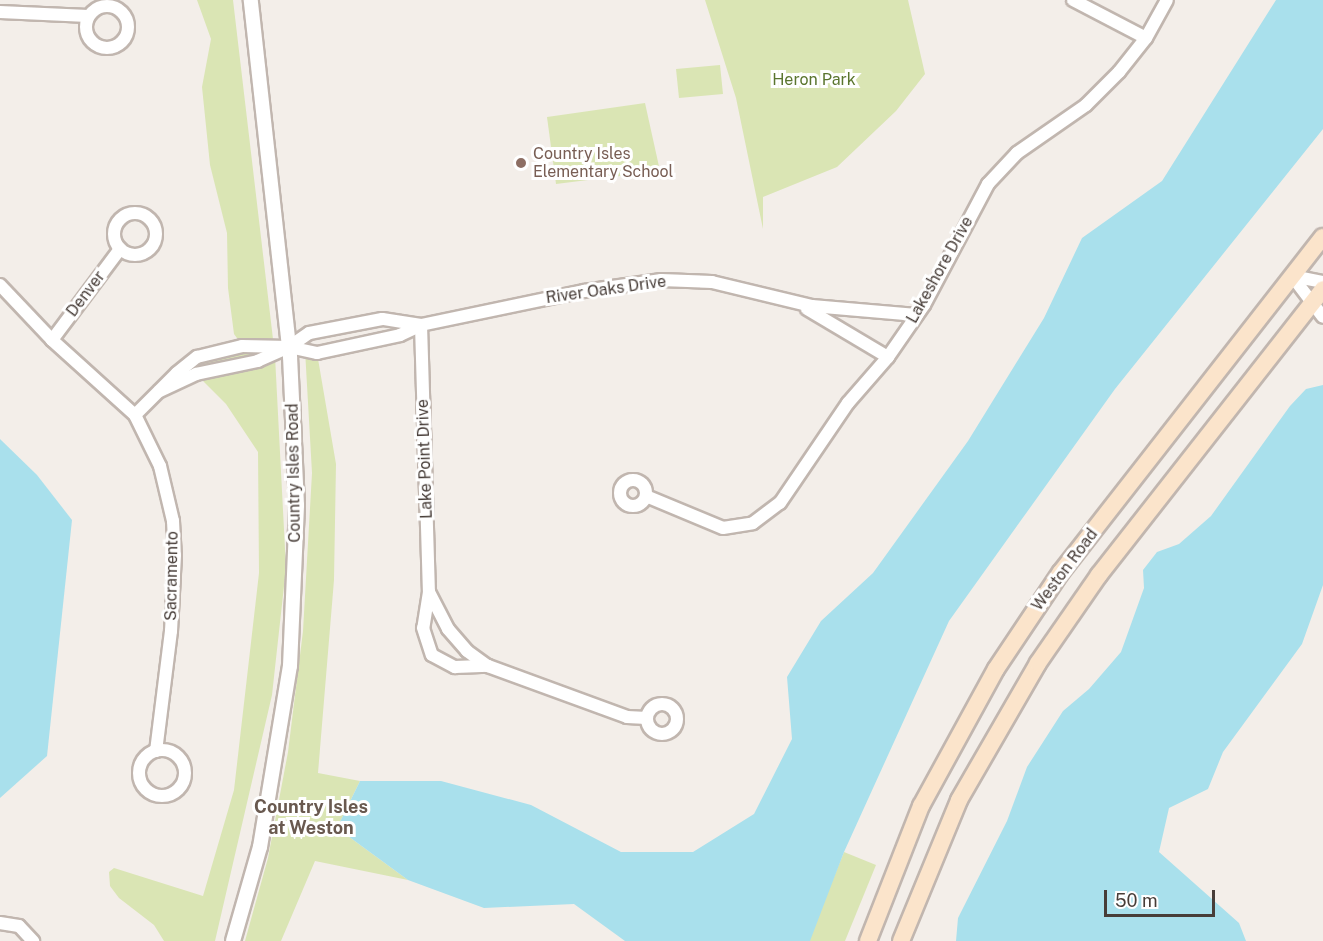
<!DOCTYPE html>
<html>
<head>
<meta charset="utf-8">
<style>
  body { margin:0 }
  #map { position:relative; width:1323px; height:941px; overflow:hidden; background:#f3eee9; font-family:"Public Sans",sans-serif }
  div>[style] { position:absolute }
  .green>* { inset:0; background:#dae5b4 }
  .water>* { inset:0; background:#a9e0ec }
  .roads { filter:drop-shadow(2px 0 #c1b6af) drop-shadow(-2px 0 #c1b6af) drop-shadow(0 2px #c1b6af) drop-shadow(0 -2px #c1b6af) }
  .minor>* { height:12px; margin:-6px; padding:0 6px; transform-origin:6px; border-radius:6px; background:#fff }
  .minor>.ring { margin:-6px; padding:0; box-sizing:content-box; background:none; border:12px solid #fff; border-radius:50% }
  .tertiary>* { height:14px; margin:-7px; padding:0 7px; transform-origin:7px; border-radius:7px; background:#fff }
  .secondary>* { height:16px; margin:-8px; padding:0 8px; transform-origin:8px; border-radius:8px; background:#fbe4cb }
  .dots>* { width:16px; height:16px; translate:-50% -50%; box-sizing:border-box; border:3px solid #fff; border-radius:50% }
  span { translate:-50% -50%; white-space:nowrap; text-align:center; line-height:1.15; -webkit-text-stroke:6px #fff; paint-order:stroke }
  .park-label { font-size:16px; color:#5a752e }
  .education-label { font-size:16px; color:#785e54 }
  .left { translate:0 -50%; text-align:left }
  .street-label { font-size:16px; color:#473d38 }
  .neighbourhood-label { font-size:18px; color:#69594f; font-weight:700 }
  .scale { position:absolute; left:1104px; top:890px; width:111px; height:27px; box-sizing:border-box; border:3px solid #473d38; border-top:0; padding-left:8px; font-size:18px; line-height:21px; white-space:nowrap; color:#473d38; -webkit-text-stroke:4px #fff; paint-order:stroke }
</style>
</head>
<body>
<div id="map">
  <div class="green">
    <i style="clip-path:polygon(197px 0,233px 0,275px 356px,286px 568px,272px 695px,215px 941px,164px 941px,154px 925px,119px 898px,110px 886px,109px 872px,114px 868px,203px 896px,234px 790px,259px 573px,258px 452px,226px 404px,196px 374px,184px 372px,197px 357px,242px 345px,234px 334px,228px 288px,227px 233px,210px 165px,202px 87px,211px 39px)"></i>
    <i style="clip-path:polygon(705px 0,908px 0,925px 74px,896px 111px,837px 167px,763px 197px,763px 229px,736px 98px)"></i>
    <i style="clip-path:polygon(720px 65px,723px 94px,679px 98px,676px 69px)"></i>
    <i style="clip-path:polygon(645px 103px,660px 171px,556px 184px,547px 117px)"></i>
    <i style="clip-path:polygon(305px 350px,317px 353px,336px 464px,334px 580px,318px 773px,360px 781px,337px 828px,408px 880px,315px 861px,281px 941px,245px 941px,268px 858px,288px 752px,303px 631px,312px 473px)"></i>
    <i style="clip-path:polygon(844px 852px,876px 865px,845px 941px,808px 941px)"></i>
  </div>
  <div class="water">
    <i style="clip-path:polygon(1276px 0,1323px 0,1323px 129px,1115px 389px,949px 621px,844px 852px,810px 941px,625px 941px,574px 904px,484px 908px,408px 880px,337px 828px,360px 781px,441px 781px,531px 805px,621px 852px,693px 852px,754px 814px,792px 739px,787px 677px,821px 621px,873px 573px,968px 441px,1044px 318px,1082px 238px,1162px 181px)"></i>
    <i style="clip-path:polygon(1323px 385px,1323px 585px,1302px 644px,1223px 752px,1208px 789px,1169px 808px,1159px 852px,1239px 923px,1246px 941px,956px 941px,958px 918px,1007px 821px,1027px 767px,1063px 711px,1089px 689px,1121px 652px,1144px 588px,1143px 570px,1157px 552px,1179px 544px,1211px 516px,1290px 406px,1306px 389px)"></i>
    <i style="clip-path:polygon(0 439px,37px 475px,72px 520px,47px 756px,0 798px)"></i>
  </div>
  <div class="roads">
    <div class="minor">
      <i style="left:1073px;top:0;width:82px;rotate:27.5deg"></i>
      <i class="ring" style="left:86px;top:6px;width:30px;height:30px"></i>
      <i style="left:0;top:12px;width:88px;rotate:2.6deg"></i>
      <i class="ring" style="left:114px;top:213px;width:30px;height:30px"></i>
      <i style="left:1292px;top:276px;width:51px;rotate:52.9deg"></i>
      <i style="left:1292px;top:276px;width:32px;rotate:11deg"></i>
      <i style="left:0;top:285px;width:76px;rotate:46.6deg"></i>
      <i style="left:52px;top:340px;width:112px;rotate:42.1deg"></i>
      <i style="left:135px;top:415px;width:57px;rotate:63.9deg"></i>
      <i style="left:160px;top:466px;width:57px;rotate:76.7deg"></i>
      <i style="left:173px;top:521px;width:34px;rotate:87deg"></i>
      <i style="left:175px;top:555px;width:76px;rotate:93deg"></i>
      <i style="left:171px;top:631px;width:121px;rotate:97.1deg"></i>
      <i style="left:807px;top:309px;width:94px;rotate:30.7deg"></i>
      <i style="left:421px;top:325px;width:39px;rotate:-171deg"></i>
      <i style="left:382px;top:319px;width:74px;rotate:169.1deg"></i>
      <i style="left:309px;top:333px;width:24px;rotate:145deg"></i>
      <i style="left:289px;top:347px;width:29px;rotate:12deg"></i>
      <i style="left:317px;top:353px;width:85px;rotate:-12.2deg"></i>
      <i style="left:400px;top:335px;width:23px;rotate:-25deg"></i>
      <i style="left:421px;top:325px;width:167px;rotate:-11.8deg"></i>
      <i style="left:584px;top:291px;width:78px;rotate:-8.1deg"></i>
      <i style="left:661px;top:280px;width:51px;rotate:2.2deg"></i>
      <i style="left:712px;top:282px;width:103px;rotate:13.5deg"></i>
      <i style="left:812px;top:306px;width:105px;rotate:4.9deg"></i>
      <i style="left:421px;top:325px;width:267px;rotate:88.3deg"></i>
      <i style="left:429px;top:592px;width:42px;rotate:62.8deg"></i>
      <i style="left:448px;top:629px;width:29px;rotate:49deg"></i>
      <i style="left:467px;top:651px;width:26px;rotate:36deg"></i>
      <i style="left:488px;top:666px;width:148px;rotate:20.1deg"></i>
      <i style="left:627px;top:717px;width:20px;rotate:3deg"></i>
      <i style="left:52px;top:340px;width:114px;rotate:-53.2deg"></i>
      <i style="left:135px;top:415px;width:59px;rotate:-45deg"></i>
      <i style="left:177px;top:373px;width:26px;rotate:-39deg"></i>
      <i style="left:197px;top:357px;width:46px;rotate:-13.7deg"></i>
      <i style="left:242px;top:346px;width:47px;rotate:1.2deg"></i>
      <i style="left:289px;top:347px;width:34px;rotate:156deg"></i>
      <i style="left:258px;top:361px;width:63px;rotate:168.2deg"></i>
      <i style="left:196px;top:374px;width:40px;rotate:155deg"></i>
      <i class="ring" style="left:620px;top:480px;width:14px;height:14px"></i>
      <i style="left:646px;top:496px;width:83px;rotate:22.6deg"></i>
      <i style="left:723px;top:528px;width:30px;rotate:-9deg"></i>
      <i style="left:753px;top:523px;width:34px;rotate:-37deg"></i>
      <i style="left:780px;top:503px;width:121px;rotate:-55.8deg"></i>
      <i style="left:848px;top:403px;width:61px;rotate:-49deg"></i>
      <i style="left:888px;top:357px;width:63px;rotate:-55.3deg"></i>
      <i style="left:924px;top:305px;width:137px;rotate:-62.1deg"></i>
      <i style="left:988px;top:184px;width:42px;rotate:-46.9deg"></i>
      <i style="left:1017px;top:153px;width:84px;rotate:-34.8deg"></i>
      <i style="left:1086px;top:105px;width:47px;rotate:-45deg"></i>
      <i style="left:1119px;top:72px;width:43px;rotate:-51.5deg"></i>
      <i style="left:1146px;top:38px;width:43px;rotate:-61.1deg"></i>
      <i style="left:429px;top:592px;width:36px;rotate:99deg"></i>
      <i style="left:423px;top:628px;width:28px;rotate:72deg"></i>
      <i style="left:432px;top:655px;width:26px;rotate:28deg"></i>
      <i style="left:455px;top:667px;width:33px;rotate:-2deg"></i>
      <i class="ring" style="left:647px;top:704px;width:18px;height:18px"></i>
      <i class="ring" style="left:139px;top:750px;width:34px;height:34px"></i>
      <i style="left:0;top:923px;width:19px;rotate:9deg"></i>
      <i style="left:19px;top:926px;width:21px;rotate:47deg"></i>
    </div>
    <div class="tertiary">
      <i style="left:233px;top:941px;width:98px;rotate:-74deg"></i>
      <i style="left:260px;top:847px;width:183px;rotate:-80.6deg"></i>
      <i style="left:290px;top:666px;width:161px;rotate:-87.5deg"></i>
      <i style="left:297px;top:505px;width:149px;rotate:-92.7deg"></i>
      <i style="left:290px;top:356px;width:358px;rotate:-96.3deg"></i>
    </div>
    <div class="secondary">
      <i style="left:868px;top:941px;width:145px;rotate:-68.6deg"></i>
      <i style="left:921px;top:806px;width:156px;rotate:-61.3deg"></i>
      <i style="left:996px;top:669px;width:117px;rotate:-56.2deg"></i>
      <i style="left:1061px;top:572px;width:425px;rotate:-52deg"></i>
      <i style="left:901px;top:941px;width:152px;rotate:-67.6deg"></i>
      <i style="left:959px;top:800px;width:158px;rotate:-60deg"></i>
      <i style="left:1038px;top:663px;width:107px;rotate:-55.3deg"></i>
      <i style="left:1099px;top:575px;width:363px;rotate:-51.9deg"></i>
    </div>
  </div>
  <div class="dots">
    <i style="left:521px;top:163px;background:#8d6e63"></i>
  </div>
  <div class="park-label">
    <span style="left:814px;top:80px">Heron Park</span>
  </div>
  <div class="education-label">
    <span class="left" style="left:533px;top:163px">Country Isles<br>Elementary School</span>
  </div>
  <div class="street-label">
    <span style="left:940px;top:270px;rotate:-61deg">Lakeshore Drive</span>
    <span style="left:606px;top:290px;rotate:-8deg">River Oaks Drive</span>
    <span style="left:86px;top:294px;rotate:-53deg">Denver</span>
    <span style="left:425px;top:459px;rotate:-92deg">Lake Point Drive</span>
    <span style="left:294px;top:473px;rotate:-91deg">Country Isles Road</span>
    <span style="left:1065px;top:570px;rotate:-53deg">Weston Road</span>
    <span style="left:172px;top:576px;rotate:-89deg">Sacramento</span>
  </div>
  <div class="neighbourhood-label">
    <span style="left:311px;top:818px">Country Isles<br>at Weston</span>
  </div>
  <div class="scale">50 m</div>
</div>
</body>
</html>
